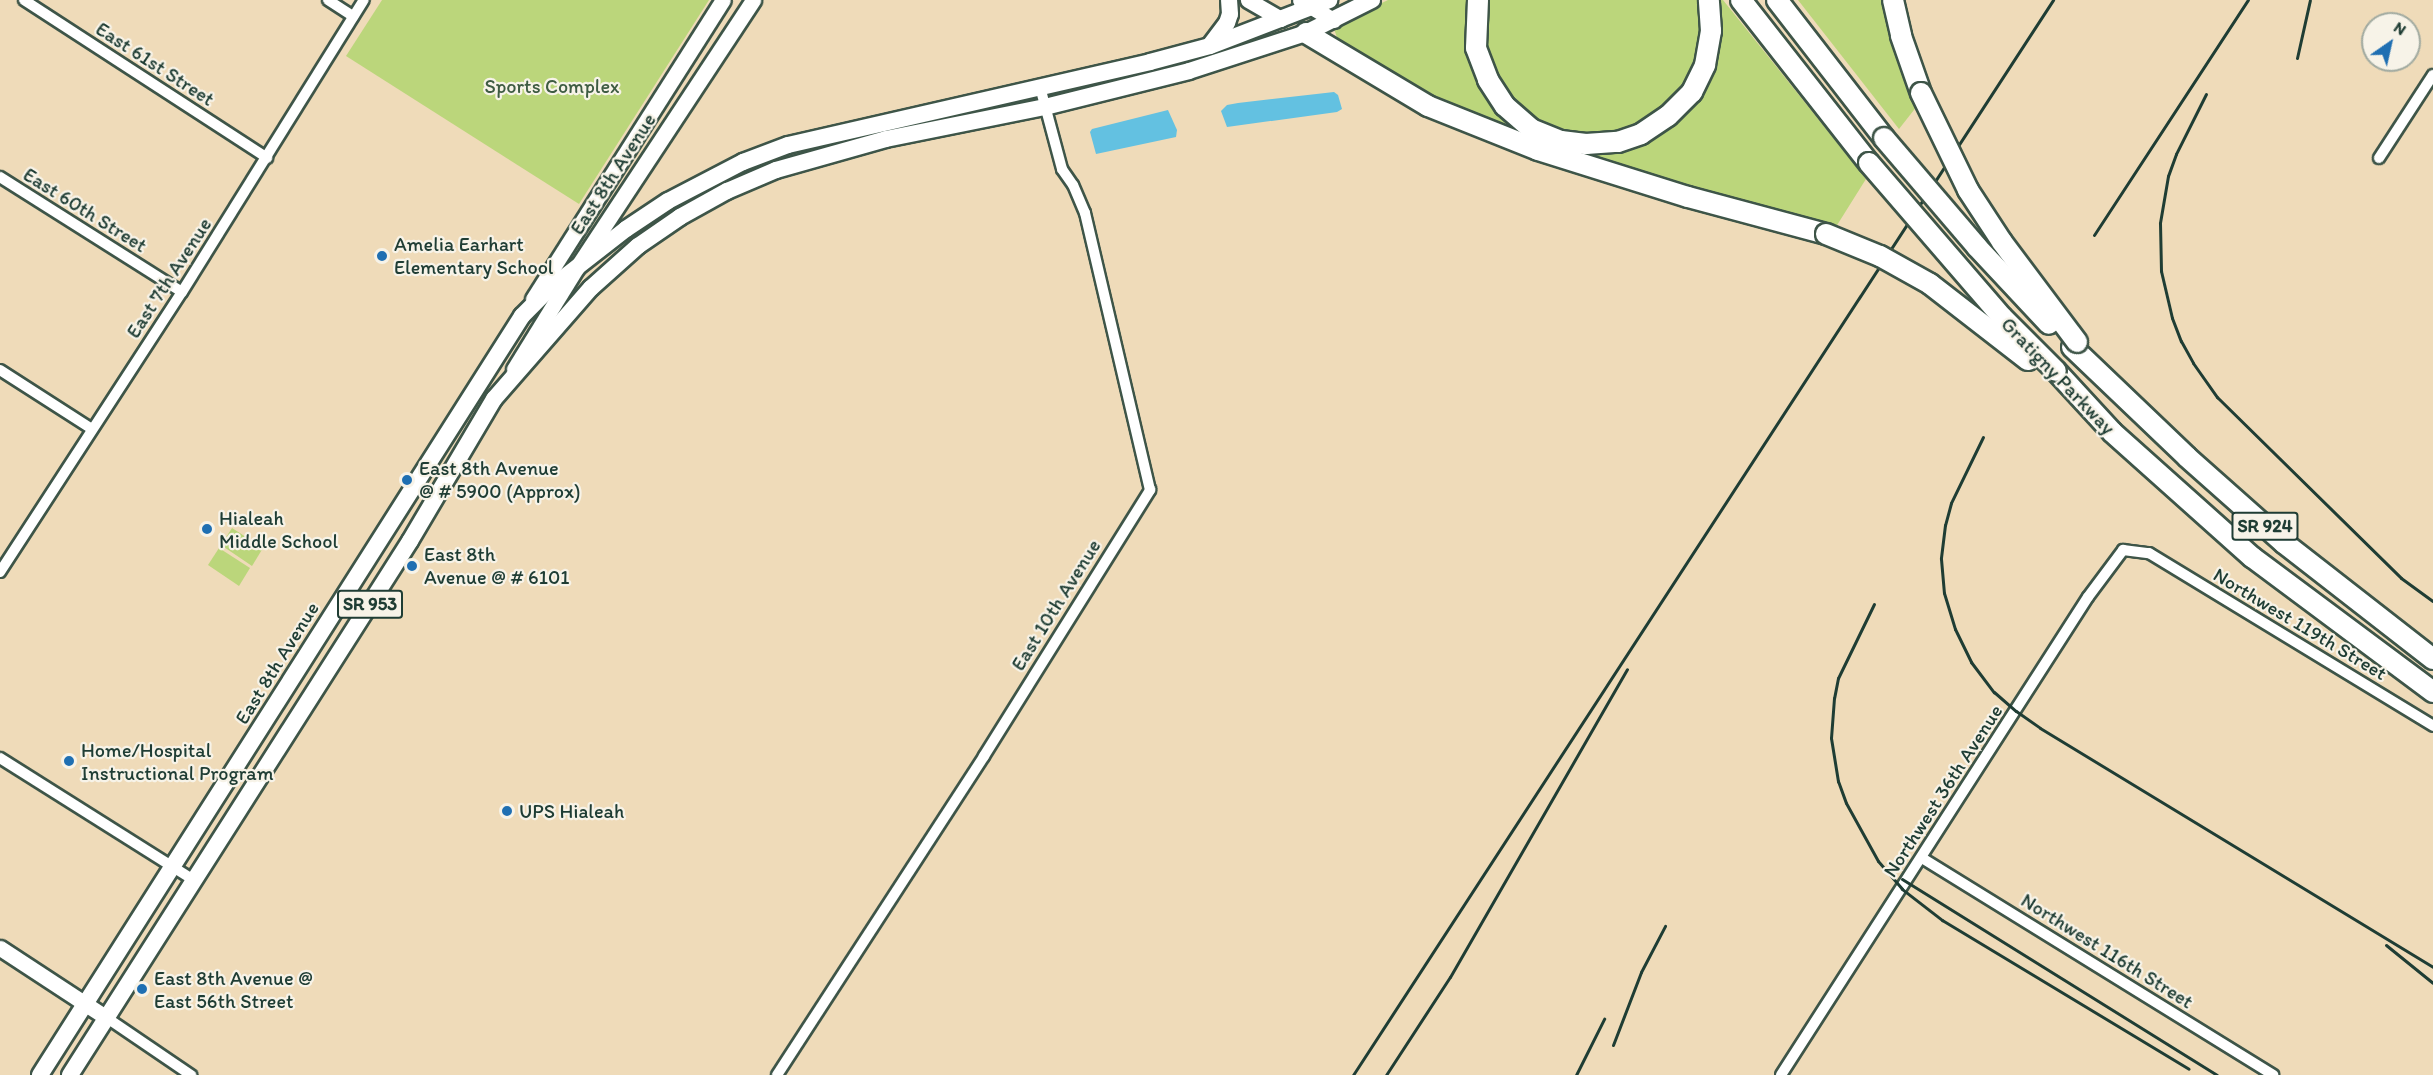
<!DOCTYPE html>
<html>
<head>
<meta charset="utf-8">
<style>
  body { margin:0 }
  #map { position:relative; width:2433px; height:1075px; overflow:hidden; background:#efdbb9; font-family:Itim,sans-serif }
  div>[style] { position:absolute }
  .green>* { inset:0; background:#bbd67b }
  .water>* { inset:0; background:#63c1e1 }
  .roads { filter:drop-shadow(2px 0 #3e5548) drop-shadow(-2px 0 #3e5548) drop-shadow(0 2px #3e5548) drop-shadow(0 -2px #3e5548) }
  .street>* { height:10px; margin:-5px; padding:0 5px; transform-origin:5px; border-radius:5px; background:#fff }
  .secondary>* { height:15px; margin:-7.5px; padding:0 7.5px; transform-origin:7.5px; border-radius:7.5px; background:#fff }
  .primary>* { height:16px; margin:-8px; padding:0 8px; transform-origin:8px; border-radius:8px; background:#fff }
  .highway>* { height:20px; margin:-10px; padding:0 10px; transform-origin:10px; border-radius:10px; background:#fff }
  .rail>* { height:3px; margin:-1.5px; padding:0 1.5px; transform-origin:1.5px; border-radius:1.5px; background:#1f3d34 }
  .bridges { filter:drop-shadow(2px 0 #3e5548) drop-shadow(-2px 0 #3e5548) drop-shadow(0 2px #3e5548) drop-shadow(0 -2px #3e5548) }
  .highway-bridge>* { height:20px; margin:-10px; padding:0 10px; transform-origin:10px; border-radius:10px; background:#fff }
  .dots>* { width:16px; height:16px; translate:-50% -50%; box-sizing:border-box; border:3px solid #f7f3e8; border-radius:50% }
  span { translate:-50% -50%; white-space:nowrap; text-align:center; line-height:1.15; -webkit-text-stroke:4.5px #f7f3e8; paint-order:stroke }
  .shield-label span { padding:2px 4px; background:#f7f3e8; border:2px solid; border-radius:4px; -webkit-text-stroke-width:0 }
  .shield-label { font-size:18px; color:#1f3d34; font-weight:700 }
  .street-label { font-size:20px; color:#1f3d34 }
  .park-label { font-size:20px; color:#3e5c42 }
  .poi-label { font-size:20px; color:#1f3d34 }
  .left { translate:0 -50%; text-align:left }
  .north { position:absolute; left:2361px; top:12px; width:60px; height:60px; box-sizing:border-box; background:#f7f3e8; border:2px solid #a1aaa0; border-radius:50%; rotate:34deg; font-size:16px; font-weight:700; line-height:24px; text-align:center; color:#1f3d34 }
  .north::after { content:''; display:block; margin:auto; width:21px; height:27px; background:#1f6fb2; clip-path:polygon(50% 0,100% 100%,50% 72%,0 100%) }
</style>
</head>
<body>
<div id="map">
  <div class="green">
    <i style="clip-path:polygon(382px 0,709px 0,579px 204px,346px 56px)"></i>
    <i style="clip-path:polygon(1388px 0,1473px 0,1470px 35px,1524px 132px,1522px 136px,1425px 96px,1339px 43px,1334px 29px,1336px 25px)"></i>
    <i style="clip-path:polygon(1485px 0,1700px 0,1702px 39px,1696px 64px,1683px 89px,1671px 106px,1643px 124px,1614px 134px,1584px 135px,1552px 129px,1537px 123px,1523px 113px,1497px 83px,1484px 47px)"></i>
    <i style="clip-path:polygon(1718px 0,1723px 0,1866px 179px,1834px 230px,1578px 154px,1606px 153px,1645px 142px,1664px 132px,1687px 111px,1706px 86px,1718px 51px,1720px 12px)"></i>
    <i style="clip-path:polygon(1798px 0,1885px 0,1921px 101px,1899px 129px)"></i>
    <i style="clip-path:polygon(232px 528px,263px 548px,252px 566px,221px 545px)"></i>
    <i style="clip-path:polygon(219px 548px,250px 568px,239px 586px,208px 565px)"></i>
  </div>
  <div class="water">
    <i style="clip-path:polygon(1334px 92px,1338px 95px,1342px 109px,1337px 112px,1227px 127px,1221px 111px,1227px 105px,1238px 103px)"></i>
    <i style="clip-path:polygon(1168px 110px,1177px 130px,1176px 137px,1096px 154px,1090px 132px,1092px 129px)"></i>
  </div>
  <div class="roads">
    <div class="street">
      <i style="left:24px;top:0;width:290px;rotate:33deg"></i>
      <i style="left:328px;top:0;width:30px;rotate:33deg"></i>
      <i style="left:2379px;top:158px;width:99px;rotate:-57deg"></i>
      <i style="left:0;top:177px;width:215px;rotate:32.3deg"></i>
      <i style="left:0;top:370px;width:109px;rotate:32.7deg"></i>
      <i style="left:0;top:572px;width:334px;rotate:-57deg"></i>
      <i style="left:182px;top:292px;width:344px;rotate:-58.1deg"></i>
      <i style="left:0;top:758px;width:229px;rotate:32.2deg"></i>
      <i style="left:1922px;top:858px;width:413px;rotate:31.7deg"></i>
      <i style="left:107px;top:1018px;width:102px;rotate:34.2deg"></i>
      <i style="left:777px;top:1075px;width:380px;rotate:-57deg"></i>
      <i style="left:984px;top:756px;width:314px;rotate:-58deg"></i>
      <i style="left:1150px;top:490px;width:285px;rotate:-103.2deg"></i>
      <i style="left:1085px;top:213px;width:30px;rotate:-113deg"></i>
      <i style="left:1073px;top:185px;width:19px;rotate:-125deg"></i>
      <i style="left:1062px;top:169px;width:85px;rotate:-105deg"></i>
      <i style="left:1781px;top:1075px;width:568px;rotate:-57.29deg"></i>
      <i style="left:2088px;top:597px;width:59px;rotate:-53.3deg"></i>
      <i style="left:2123px;top:550px;width:26px;rotate:7deg"></i>
      <i style="left:2149px;top:553px;width:333px;rotate:31.3deg"></i>
    </div>
    <div class="secondary">
      <i style="left:1248px;top:0;width:38px;rotate:30deg"></i>
      <i style="left:1300px;top:0;width:39px;rotate:31deg"></i>
      <i style="left:533px;top:299px;width:354px;rotate:-57.6deg"></i>
      <i style="left:514px;top:369px;width:120px;rotate:-58.3deg"></i>
      <i style="left:577px;top:267px;width:320px;rotate:-56.6deg"></i>
      <i style="left:0;top:948px;width:128px;rotate:33.2deg"></i>
    </div>
    <div class="primary">
      <i style="left:1211px;top:44px;width:26px;rotate:-53deg"></i>
      <i style="left:1227px;top:23px;width:9px;rotate:-72deg"></i>
      <i style="left:1230px;top:14px;width:14px;rotate:-94deg"></i>
      <i style="left:40px;top:1075px;width:899px;rotate:-57.58deg"></i>
      <i style="left:522px;top:316px;width:38px;rotate:-45deg"></i>
      <i style="left:549px;top:289px;width:98px;rotate:-37.9deg"></i>
      <i style="left:626px;top:229px;width:50px;rotate:-33.7deg"></i>
      <i style="left:668px;top:201px;width:85px;rotate:-27.5deg"></i>
      <i style="left:743px;top:162px;width:48px;rotate:-20.7deg"></i>
      <i style="left:788px;top:145px;width:371px;rotate:-12.9deg"></i>
      <i style="left:1150px;top:62px;width:62px;rotate:-14.9deg"></i>
      <i style="left:1210px;top:46px;width:128px;rotate:-21.1deg"></i>
      <i style="left:70px;top:1075px;width:633px;rotate:-57.51deg"></i>
      <i style="left:410px;top:541px;width:165px;rotate:-59.4deg"></i>
      <i style="left:494px;top:399px;width:147px;rotate:-48.9deg"></i>
      <i style="left:591px;top:288px;width:63px;rotate:-41.8deg"></i>
      <i style="left:638px;top:246px;width:51px;rotate:-34.6deg"></i>
      <i style="left:680px;top:217px;width:54px;rotate:-29deg"></i>
      <i style="left:727px;top:191px;width:53px;rotate:-23.2deg"></i>
      <i style="left:776px;top:170px;width:114px;rotate:-15.7deg"></i>
      <i style="left:886px;top:139px;width:162px;rotate:-11.4deg"></i>
      <i style="left:1045px;top:107px;width:148px;rotate:-14deg"></i>
      <i style="left:1189px;top:71px;width:123px;rotate:-18deg"></i>
      <i style="left:1306px;top:33px;width:74px;rotate:-26.6deg"></i>
    </div>
    <div class="highway">
      <i style="left:1478px;top:0;width:48px;rotate:92.4deg"></i>
      <i style="left:1476px;top:48px;width:34px;rotate:69deg"></i>
      <i style="left:1488px;top:80px;width:31px;rotate:57deg"></i>
      <i style="left:1505px;top:106px;width:35px;rotate:41deg"></i>
      <i style="left:1531px;top:129px;width:32px;rotate:22deg"></i>
      <i style="left:1561px;top:141px;width:25px;rotate:7deg"></i>
      <i style="left:1586px;top:144px;width:32px;rotate:-4deg"></i>
      <i style="left:1618px;top:142px;width:24px;rotate:-19deg"></i>
      <i style="left:1641px;top:134px;width:32px;rotate:-34deg"></i>
      <i style="left:1668px;top:116px;width:34px;rotate:-45deg"></i>
      <i style="left:1692px;top:92px;width:30px;rotate:-64deg"></i>
      <i style="left:1705px;top:65px;width:35px;rotate:-80deg"></i>
      <i style="left:1711px;top:31px;width:31px;rotate:-94deg"></i>
      <i style="left:1741px;top:0;width:207px;rotate:51.9deg"></i>
      <i style="left:1777px;top:0;width:175px;rotate:52.2deg"></i>
      <i style="left:1893px;top:0;width:37px;rotate:77deg"></i>
      <i style="left:1901px;top:36px;width:60px;rotate:70.7deg"></i>
      <i style="left:1306px;top:33px;width:142px;rotate:30.9deg"></i>
      <i style="left:1428px;top:106px;width:118px;rotate:21.8deg"></i>
      <i style="left:1538px;top:150px;width:157px;rotate:17.4deg"></i>
      <i style="left:1688px;top:197px;width:143px;rotate:15deg"></i>
      <i style="left:2072px;top:347px;width:159px;rotate:43.7deg"></i>
      <i style="left:2187px;top:457px;width:130px;rotate:41.6deg"></i>
      <i style="left:2284px;top:543px;width:189px;rotate:37.9deg"></i>
      <i style="left:2056px;top:371px;width:83px;rotate:47.4deg"></i>
      <i style="left:2112px;top:432px;width:188px;rotate:41.8deg"></i>
      <i style="left:2252px;top:557px;width:226px;rotate:36.7deg"></i>
    </div>
  </div>
  <div class="rail">
    <i style="left:2297px;top:58px;width:59px;rotate:-77.4deg"></i>
    <i style="left:2206px;top:94px;width:67px;rotate:116.6deg"></i>
    <i style="left:2176px;top:154px;width:23px;rotate:110deg"></i>
    <i style="left:2168px;top:176px;width:48px;rotate:99.7deg"></i>
    <i style="left:2160px;top:223px;width:48px;rotate:88.8deg"></i>
    <i style="left:2161px;top:271px;width:48px;rotate:76.8deg"></i>
    <i style="left:2172px;top:318px;width:25px;rotate:69deg"></i>
    <i style="left:2181px;top:341px;width:25px;rotate:61deg"></i>
    <i style="left:2193px;top:363px;width:42px;rotate:54.8deg"></i>
    <i style="left:2217px;top:397px;width:258px;rotate:44.5deg"></i>
    <i style="left:2401px;top:578px;width:39px;rotate:36deg"></i>
    <i style="left:2094px;top:235px;width:281px;rotate:-56.8deg"></i>
    <i style="left:1983px;top:437px;width:73px;rotate:115.9deg"></i>
    <i style="left:1951px;top:503px;width:23px;rotate:105deg"></i>
    <i style="left:1945px;top:525px;width:34px;rotate:97deg"></i>
    <i style="left:1941px;top:559px;width:34px;rotate:85deg"></i>
    <i style="left:1944px;top:593px;width:38px;rotate:73deg"></i>
    <i style="left:1955px;top:629px;width:37px;rotate:64deg"></i>
    <i style="left:1971px;top:662px;width:38px;rotate:53deg"></i>
    <i style="left:1994px;top:692px;width:29px;rotate:41deg"></i>
    <i style="left:2016px;top:711px;width:29px;rotate:35deg"></i>
    <i style="left:2040px;top:728px;width:460px;rotate:31.3deg"></i>
    <i style="left:1874px;top:604px;width:82px;rotate:115.9deg"></i>
    <i style="left:1838px;top:678px;width:20px;rotate:101deg"></i>
    <i style="left:1834px;top:698px;width:40px;rotate:94.3deg"></i>
    <i style="left:1831px;top:738px;width:44px;rotate:80.8deg"></i>
    <i style="left:1838px;top:781px;width:23px;rotate:70deg"></i>
    <i style="left:1846px;top:803px;width:66px;rotate:61.1deg"></i>
    <i style="left:1878px;top:861px;width:37px;rotate:49deg"></i>
    <i style="left:1902px;top:889px;width:51px;rotate:37.8deg"></i>
    <i style="left:1942px;top:920px;width:288px;rotate:31.1deg"></i>
    <i style="left:1902px;top:879px;width:371px;rotate:31.9deg"></i>
    <i style="left:2386px;top:945px;width:60px;rotate:39deg"></i>
    <i style="left:1613px;top:1045px;width:78px;rotate:-69deg"></i>
    <i style="left:1641px;top:972px;width:52px;rotate:-62.4deg"></i>
    <i style="left:1353px;top:1075px;width:1283px;rotate:-56.93deg"></i>
    <i style="left:1386px;top:1075px;width:117px;rotate:-56.9deg"></i>
    <i style="left:1450px;top:977px;width:355px;rotate:-60.1deg"></i>
    <i style="left:1576px;top:1075px;width:63px;rotate:-63.4deg"></i>
  </div>
  <div class="bridges">
    <div class="highway-bridge">
      <i style="left:1921px;top:93px;width:108px;rotate:64.1deg"></i>
      <i style="left:1968px;top:190px;width:62px;rotate:56.8deg"></i>
      <i style="left:2002px;top:242px;width:125px;rotate:53.1deg"></i>
      <i style="left:1884px;top:138px;width:143px;rotate:49.5deg"></i>
      <i style="left:1977px;top:247px;width:105px;rotate:46.9deg"></i>
      <i style="left:1869px;top:163px;width:203px;rotate:49.2deg"></i>
      <i style="left:2002px;top:317px;width:76px;rotate:45deg"></i>
      <i style="left:1826px;top:234px;width:58px;rotate:22.2deg"></i>
      <i style="left:1880px;top:256px;width:57px;rotate:29.2deg"></i>
      <i style="left:1930px;top:284px;width:124px;rotate:37.8deg"></i>
    </div>
  </div>
  <div class="dots">
    <i style="left:382px;top:256px;background:#1f6fb2"></i>
    <i style="left:407px;top:480px;background:#1f6fb2"></i>
    <i style="left:207px;top:529px;background:#1f6fb2"></i>
    <i style="left:412px;top:566px;background:#1f6fb2"></i>
    <i style="left:69px;top:761px;background:#1f6fb2"></i>
    <i style="left:507px;top:811px;background:#1f6fb2"></i>
    <i style="left:142px;top:989px;background:#1f6fb2"></i>
  </div>
  <div class="shield-label">
    <span style="left:2265px;top:526px">SR 924</span>
    <span style="left:370px;top:604px">SR 953</span>
  </div>
  <div class="street-label">
    <span style="left:155px;top:64px;rotate:33deg">East 61st Street</span>
    <span style="left:613px;top:174px;rotate:-57deg">East 8th Avenue</span>
    <span style="left:85px;top:210px;rotate:32deg">East 60th Street</span>
    <span style="left:169px;top:278px;rotate:-57deg">East 7th Avenue</span>
    <span style="left:2058px;top:376px;rotate:46deg">Gratigny Parkway</span>
    <span style="left:1056px;top:605px;rotate:-58deg">East 10th Avenue</span>
    <span style="left:2300px;top:624px;rotate:31deg">Northwest 119th Street</span>
    <span style="left:277px;top:663px;rotate:-58deg">East 8th Avenue</span>
    <span style="left:1943px;top:791px;rotate:-57deg">Northwest 36th Avenue</span>
    <span style="left:2107px;top:951px;rotate:32deg">Northwest 116th Street</span>
  </div>
  <div class="park-label">
    <span style="left:552px;top:86px">Sports Complex</span>
  </div>
  <div class="poi-label">
    <span class="left" style="left:394px;top:256px">Amelia Earhart<br>Elementary School</span>
    <span class="left" style="left:419px;top:480px">East 8th Avenue<br>@ # 5900 (Approx)</span>
    <span class="left" style="left:219px;top:530px">Hialeah<br>Middle School</span>
    <span class="left" style="left:424px;top:566px">East 8th<br>Avenue @ # 6101</span>
    <span class="left" style="left:81px;top:762px">Home/Hospital<br>Instructional Program</span>
    <span class="left" style="left:519px;top:811px">UPS Hialeah</span>
    <span class="left" style="left:154px;top:990px">East 8th Avenue @<br>East 56th Street</span>
  </div>
  <div class="north">N</div>
</div>
</body>
</html>
